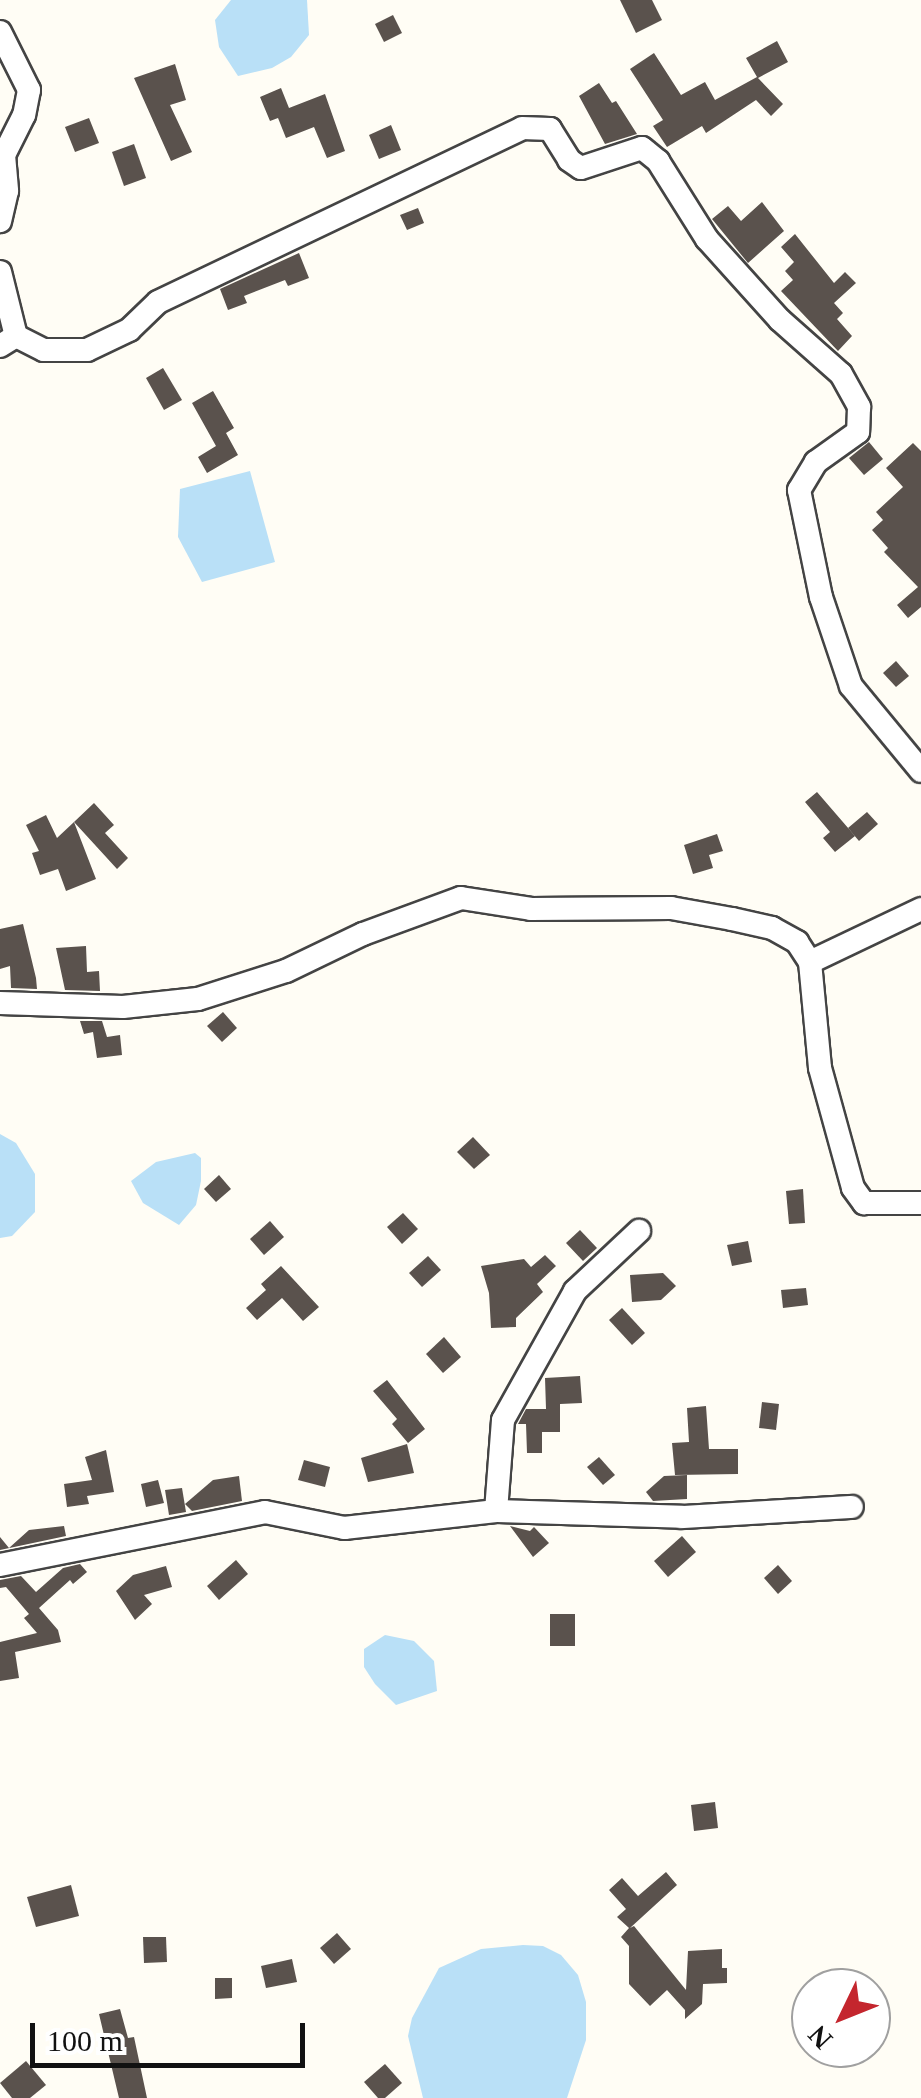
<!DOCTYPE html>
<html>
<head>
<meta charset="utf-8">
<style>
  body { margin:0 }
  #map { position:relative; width:921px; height:2098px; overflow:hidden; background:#fffdf5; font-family:"Times New Roman",serif }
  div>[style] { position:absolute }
  .water>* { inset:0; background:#b9e0f7 }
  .building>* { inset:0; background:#5a524d }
  .roads { filter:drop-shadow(2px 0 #444) drop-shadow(-2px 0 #444) drop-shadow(0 2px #444) drop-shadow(0 -2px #444) }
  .street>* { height:22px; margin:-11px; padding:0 11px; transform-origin:11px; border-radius:11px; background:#fff }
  span { translate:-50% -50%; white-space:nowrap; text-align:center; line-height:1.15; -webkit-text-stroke:10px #fff; paint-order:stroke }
  .north { position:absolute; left:791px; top:1968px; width:100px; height:100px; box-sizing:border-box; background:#fff; border:2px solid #a0a0a0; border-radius:50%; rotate:227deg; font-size:28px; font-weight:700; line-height:40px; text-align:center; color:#111 }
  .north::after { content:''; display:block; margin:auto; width:35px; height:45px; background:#c4262e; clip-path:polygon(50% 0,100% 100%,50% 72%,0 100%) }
  .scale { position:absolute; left:30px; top:2023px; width:275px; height:45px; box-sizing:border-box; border:5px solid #111; border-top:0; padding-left:12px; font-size:30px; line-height:35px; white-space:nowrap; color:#111; -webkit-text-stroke:8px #fff; paint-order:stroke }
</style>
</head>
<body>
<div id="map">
  <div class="water">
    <i style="clip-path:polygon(231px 0,307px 0,309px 35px,291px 57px,272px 68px,238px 76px,219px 47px,215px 20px)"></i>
    <i style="clip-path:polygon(250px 471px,275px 562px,202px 582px,178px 537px,180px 489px)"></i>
    <i style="clip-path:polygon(0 1134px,16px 1143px,35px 1174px,35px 1212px,12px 1236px,0 1238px)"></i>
    <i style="clip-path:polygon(195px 1153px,201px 1158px,201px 1181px,196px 1205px,179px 1225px,143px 1203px,131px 1181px,156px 1162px)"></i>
    <i style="clip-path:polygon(385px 1635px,414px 1641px,434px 1661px,437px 1691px,396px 1705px,375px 1684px,364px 1667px,364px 1649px)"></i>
    <i style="clip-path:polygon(523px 1945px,543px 1946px,561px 1955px,578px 1975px,586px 2002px,586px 2040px,567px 2098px,423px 2098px,408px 2036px,412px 2018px,439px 1968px,481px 1949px)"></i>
  </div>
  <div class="building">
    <i style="clip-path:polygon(620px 0,652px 0,662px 20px,636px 33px)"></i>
    <i style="clip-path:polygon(393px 15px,402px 33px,384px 42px,375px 24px)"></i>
    <i style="clip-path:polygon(777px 41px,788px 62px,758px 78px,783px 104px,771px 116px,756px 100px,706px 133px,702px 126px,667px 147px,653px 126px,663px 120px,630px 69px,654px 53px,681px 95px,705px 82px,715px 100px,757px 77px,746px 58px)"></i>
    <i style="clip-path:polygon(175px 64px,186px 100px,170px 105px,192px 152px,171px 161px,134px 78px)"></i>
    <i style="clip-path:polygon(599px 83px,612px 103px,616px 101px,637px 134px,605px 144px,579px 96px)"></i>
    <i style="clip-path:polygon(281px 88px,289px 108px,325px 94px,345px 151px,327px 158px,314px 127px,286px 138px,278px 118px,270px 121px,260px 97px)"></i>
    <i style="clip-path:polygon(89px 118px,99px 143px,75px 152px,65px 127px)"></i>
    <i style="clip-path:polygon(391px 125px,401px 150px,379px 159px,369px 135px)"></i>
    <i style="clip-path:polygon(134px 144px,146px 178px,124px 186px,112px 152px)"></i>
    <i style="clip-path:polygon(762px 202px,784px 231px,748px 263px,712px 219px,728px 206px,741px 221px)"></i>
    <i style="clip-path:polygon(418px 208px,424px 223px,407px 230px,400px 215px)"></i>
    <i style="clip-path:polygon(795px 234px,834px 283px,845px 272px,856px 283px,834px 303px,843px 313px,837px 319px,852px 336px,838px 351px,781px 291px,793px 280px,785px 271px,794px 262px,781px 247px)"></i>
    <i style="clip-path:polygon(299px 253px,309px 278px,288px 286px,285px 280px,244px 296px,247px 303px,228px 310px,220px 289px)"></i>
    <i style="clip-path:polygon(163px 368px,182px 400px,164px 410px,146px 378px)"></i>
    <i style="clip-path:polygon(213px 391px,234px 428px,226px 433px,238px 455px,207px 473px,198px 457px,216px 446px,192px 403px)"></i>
    <i style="clip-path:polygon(869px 442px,883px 459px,864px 475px,849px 458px)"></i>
    <i style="clip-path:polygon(913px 443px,921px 451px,921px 607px,908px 618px,897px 605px,918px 587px,884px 552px,888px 548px,872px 530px,883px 520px,876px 512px,903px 487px,886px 468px)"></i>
    <i style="clip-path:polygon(896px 661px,909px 676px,896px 687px,883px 673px)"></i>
    <i style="clip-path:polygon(817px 792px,855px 836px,835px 852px,823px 838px,830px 832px,805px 802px)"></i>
    <i style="clip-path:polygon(94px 803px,114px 825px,105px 833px,128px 858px,117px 869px,74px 822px)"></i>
    <i style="clip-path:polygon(867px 812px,878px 824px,859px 841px,848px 828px)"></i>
    <i style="clip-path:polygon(46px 815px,57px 838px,74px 822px,96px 879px,66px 891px,58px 869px,40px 875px,32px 853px,39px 851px,26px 825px)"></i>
    <i style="clip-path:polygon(717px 834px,723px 851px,709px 855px,713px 868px,693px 874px,684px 845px)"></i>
    <i style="clip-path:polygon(23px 924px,36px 978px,37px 989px,11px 988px,10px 966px,0 969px,0 929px)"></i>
    <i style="clip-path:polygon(86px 946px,87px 972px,99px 971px,100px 991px,65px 990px,56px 948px)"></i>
    <i style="clip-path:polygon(223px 1012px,237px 1028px,222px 1042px,207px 1026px)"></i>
    <i style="clip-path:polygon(80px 1021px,102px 1021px,107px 1037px,120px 1035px,122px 1055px,97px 1058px,93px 1032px,84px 1034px)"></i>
    <i style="clip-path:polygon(473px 1137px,490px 1155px,474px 1169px,457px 1152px)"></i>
    <i style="clip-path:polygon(219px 1175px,231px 1189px,216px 1202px,204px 1189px)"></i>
    <i style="clip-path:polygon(803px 1189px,805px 1223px,789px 1224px,786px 1191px)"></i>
    <i style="clip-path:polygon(403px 1213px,418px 1229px,402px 1244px,387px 1227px)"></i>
    <i style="clip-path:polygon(270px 1221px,284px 1237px,264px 1255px,250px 1239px)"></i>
    <i style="clip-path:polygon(580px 1230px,597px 1248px,583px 1261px,566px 1243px)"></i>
    <i style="clip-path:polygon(748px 1241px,752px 1262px,732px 1266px,727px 1245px)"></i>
    <i style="clip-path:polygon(545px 1255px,556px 1266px,537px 1284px,543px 1292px,516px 1318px,516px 1327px,491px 1328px,489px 1293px,481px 1266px,524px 1259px,531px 1267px)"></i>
    <i style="clip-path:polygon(428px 1256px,441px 1270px,422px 1287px,409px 1273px)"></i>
    <i style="clip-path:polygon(281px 1266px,319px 1307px,303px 1321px,282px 1298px,257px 1320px,246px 1308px,266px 1290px,261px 1284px)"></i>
    <i style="clip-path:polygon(663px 1273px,676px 1286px,661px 1300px,632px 1302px,630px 1275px)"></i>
    <i style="clip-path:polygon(806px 1288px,808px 1305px,783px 1308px,781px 1290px)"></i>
    <i style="clip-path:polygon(622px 1308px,645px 1333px,632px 1345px,609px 1320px)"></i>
    <i style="clip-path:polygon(444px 1337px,461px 1357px,443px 1373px,426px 1354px)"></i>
    <i style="clip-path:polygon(580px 1376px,582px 1403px,560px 1404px,560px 1432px,542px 1432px,542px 1453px,527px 1453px,526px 1424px,518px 1424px,526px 1409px,546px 1409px,545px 1378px)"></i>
    <i style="clip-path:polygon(387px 1380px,425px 1429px,408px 1443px,392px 1424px,397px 1419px,373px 1391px)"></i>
    <i style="clip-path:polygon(762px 1402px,779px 1404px,776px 1430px,759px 1428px)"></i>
    <i style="clip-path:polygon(706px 1406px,709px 1449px,738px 1449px,738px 1474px,675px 1475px,672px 1443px,689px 1442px,687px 1408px)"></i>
    <i style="clip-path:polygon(407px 1444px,414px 1473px,368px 1482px,361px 1458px)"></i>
    <i style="clip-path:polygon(106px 1450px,114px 1492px,87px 1496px,89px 1504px,67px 1507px,64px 1484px,92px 1480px,85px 1457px)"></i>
    <i style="clip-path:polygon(599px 1457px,615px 1475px,603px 1485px,587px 1467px)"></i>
    <i style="clip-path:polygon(304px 1460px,330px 1467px,325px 1487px,298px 1480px)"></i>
    <i style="clip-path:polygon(687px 1475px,687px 1499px,653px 1501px,646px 1492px,664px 1476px)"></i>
    <i style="clip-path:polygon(239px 1476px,242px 1501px,192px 1511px,185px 1504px,213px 1480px)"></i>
    <i style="clip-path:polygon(158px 1480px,164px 1503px,146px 1507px,141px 1484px)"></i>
    <i style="clip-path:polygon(182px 1488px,186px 1512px,169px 1515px,165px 1490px)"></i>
    <i style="clip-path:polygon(64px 1526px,66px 1536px,0 1550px,0 1537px,9px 1548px,29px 1530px)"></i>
    <i style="clip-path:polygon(510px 1526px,530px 1531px,534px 1527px,549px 1543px,533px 1557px)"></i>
    <i style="clip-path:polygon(682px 1536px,696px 1552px,668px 1577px,654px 1561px)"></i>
    <i style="clip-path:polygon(236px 1560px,248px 1574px,219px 1600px,207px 1586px)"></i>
    <i style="clip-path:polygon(80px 1564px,87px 1572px,73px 1584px,70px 1580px,39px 1608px,58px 1630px,61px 1642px,15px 1652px,19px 1678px,0 1681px,0 1642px,37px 1633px,24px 1618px,29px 1614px,6px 1587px,0 1588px,0 1580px,21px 1576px,36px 1592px,63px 1568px)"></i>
    <i style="clip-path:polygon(778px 1565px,792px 1581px,778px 1594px,764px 1578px)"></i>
    <i style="clip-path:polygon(166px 1566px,172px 1587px,144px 1595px,152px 1604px,135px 1620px,116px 1591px,133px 1575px)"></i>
    <i style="clip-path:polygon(550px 1614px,575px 1614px,575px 1646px,550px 1646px)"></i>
    <i style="clip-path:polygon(715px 1802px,718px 1828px,694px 1831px,691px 1805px)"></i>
    <i style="clip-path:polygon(666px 1872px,677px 1885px,630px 1928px,634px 1926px,686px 1990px,688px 1951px,722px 1949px,722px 1968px,727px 1968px,727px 1983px,703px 1984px,702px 2004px,685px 2019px,685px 2010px,667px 1990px,650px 2006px,629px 1984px,629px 1946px,621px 1937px,629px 1928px,617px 1917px,626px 1909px,609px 1890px,622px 1878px,638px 1896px)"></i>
    <i style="clip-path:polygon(71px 1885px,79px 1916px,36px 1927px,27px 1897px)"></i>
    <i style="clip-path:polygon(337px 1933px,351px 1949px,334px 1964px,320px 1948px)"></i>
    <i style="clip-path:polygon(143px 1937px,166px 1937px,167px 1962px,144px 1963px)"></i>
    <i style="clip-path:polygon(292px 1959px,297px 1982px,266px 1988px,261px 1966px)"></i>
    <i style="clip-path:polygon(215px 1978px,232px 1978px,232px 1998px,215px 1999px)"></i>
    <i style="clip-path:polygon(120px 2009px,128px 2038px,134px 2037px,147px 2098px,119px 2098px,99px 2014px)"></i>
    <i style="clip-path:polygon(26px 2061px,46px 2085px,30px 2098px,12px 2098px,0 2083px)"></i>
    <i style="clip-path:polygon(385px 2064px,402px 2083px,385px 2098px,378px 2098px,364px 2082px)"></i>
  </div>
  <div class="roads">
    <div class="street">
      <i style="left:0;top:32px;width:65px;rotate:63.4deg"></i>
      <i style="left:29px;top:90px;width:25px;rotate:101deg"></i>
      <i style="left:24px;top:115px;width:45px;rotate:116.6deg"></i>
      <i style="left:4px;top:155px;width:36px;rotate:85deg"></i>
      <i style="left:7px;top:191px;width:31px;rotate:103deg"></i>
      <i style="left:0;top:272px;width:66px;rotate:76deg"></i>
      <i style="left:0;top:346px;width:19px;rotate:-32deg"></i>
      <i style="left:16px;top:336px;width:31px;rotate:27deg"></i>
      <i style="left:44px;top:350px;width:43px"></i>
      <i style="left:87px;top:350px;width:47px;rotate:-25.5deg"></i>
      <i style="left:129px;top:330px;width:40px;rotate:-44deg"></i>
      <i style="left:158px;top:302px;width:403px;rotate:-25.5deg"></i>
      <i style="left:522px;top:128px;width:28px;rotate:2deg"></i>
      <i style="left:550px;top:129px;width:36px;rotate:58deg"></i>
      <i style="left:569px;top:160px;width:14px;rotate:34deg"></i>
      <i style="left:581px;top:168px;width:64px;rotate:-18.2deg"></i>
      <i style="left:642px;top:148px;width:21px;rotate:39deg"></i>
      <i style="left:658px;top:161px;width:92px;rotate:57.9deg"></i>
      <i style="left:707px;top:239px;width:109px;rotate:48deg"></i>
      <i style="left:780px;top:320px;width:81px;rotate:41.5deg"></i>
      <i style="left:841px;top:374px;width:38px;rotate:61deg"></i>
      <i style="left:859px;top:407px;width:25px;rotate:92deg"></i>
      <i style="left:858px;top:432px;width:52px;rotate:144.5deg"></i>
      <i style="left:816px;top:462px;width:33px;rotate:121deg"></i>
      <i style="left:799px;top:490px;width:109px;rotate:78.4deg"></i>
      <i style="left:821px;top:597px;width:94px;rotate:71.4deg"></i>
      <i style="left:851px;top:686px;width:110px;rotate:50.5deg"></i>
      <i style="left:810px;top:962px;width:123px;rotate:-25.5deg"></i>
      <i style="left:0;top:1003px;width:123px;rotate:1.9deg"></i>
      <i style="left:123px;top:1007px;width:75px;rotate:-6.1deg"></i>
      <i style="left:198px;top:999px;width:92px;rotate:-17.7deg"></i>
      <i style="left:286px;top:971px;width:85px;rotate:-25.7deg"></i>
      <i style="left:363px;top:934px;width:104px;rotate:-20.2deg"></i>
      <i style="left:461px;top:898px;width:71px;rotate:8.9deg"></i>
      <i style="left:531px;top:909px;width:140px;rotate:-0.4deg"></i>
      <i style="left:671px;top:908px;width:62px;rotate:10.2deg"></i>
      <i style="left:732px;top:919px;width:41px;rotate:12.7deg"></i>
      <i style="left:772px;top:928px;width:29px;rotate:29deg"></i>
      <i style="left:797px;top:942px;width:24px;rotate:57deg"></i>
      <i style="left:810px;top:962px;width:106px;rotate:84.6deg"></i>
      <i style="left:820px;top:1068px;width:124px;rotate:74.6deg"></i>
      <i style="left:853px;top:1188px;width:19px;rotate:54deg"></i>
      <i style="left:864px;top:1203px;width:57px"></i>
      <i style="left:496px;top:1511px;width:91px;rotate:-85.6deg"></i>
      <i style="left:503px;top:1420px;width:148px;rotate:-60.8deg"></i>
      <i style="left:575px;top:1291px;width:88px;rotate:-43.2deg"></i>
      <i style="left:0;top:1565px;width:270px;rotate:-11.3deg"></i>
      <i style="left:265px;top:1512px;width:81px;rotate:11.4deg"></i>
      <i style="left:344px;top:1528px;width:153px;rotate:-6.4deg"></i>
      <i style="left:496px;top:1511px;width:186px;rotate:1.8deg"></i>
      <i style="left:682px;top:1517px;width:170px;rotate:-3.4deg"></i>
    </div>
  </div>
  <div class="north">N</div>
  <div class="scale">100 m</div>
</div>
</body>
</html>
